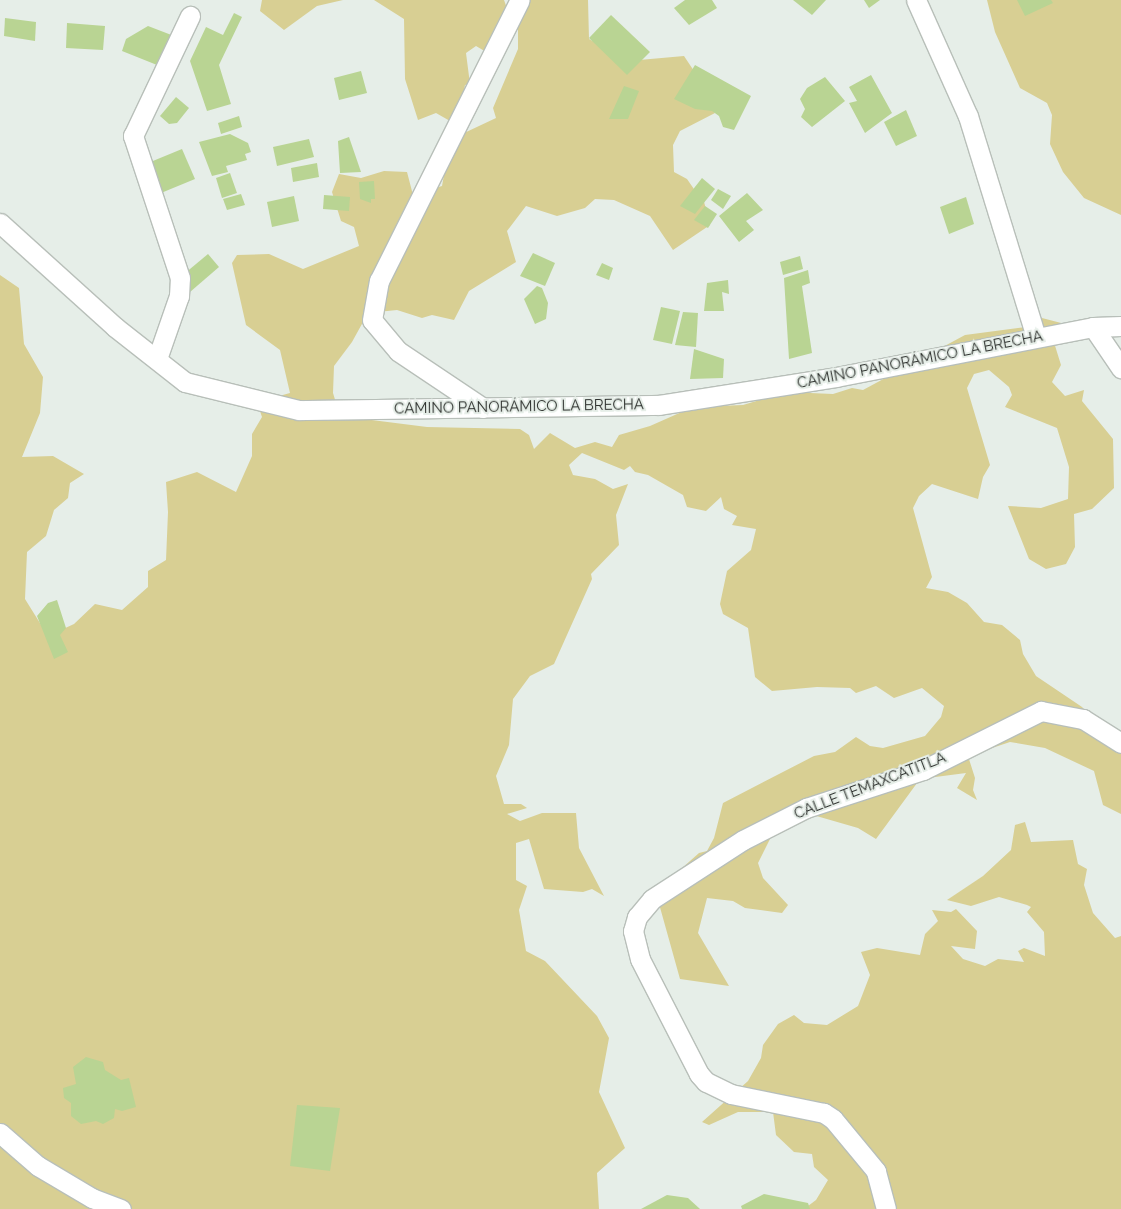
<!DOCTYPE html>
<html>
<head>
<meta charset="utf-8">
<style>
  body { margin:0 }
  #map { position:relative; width:1121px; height:1209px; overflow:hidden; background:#e6eee8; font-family:Raleway,sans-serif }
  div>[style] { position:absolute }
  .green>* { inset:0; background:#d8cf93 }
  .building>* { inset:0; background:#b9d493 }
  .roads { filter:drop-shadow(1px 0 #b8bfb9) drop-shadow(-1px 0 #b8bfb9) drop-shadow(0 1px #b8bfb9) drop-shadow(0 -1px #b8bfb9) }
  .minor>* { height:19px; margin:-9.5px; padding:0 9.5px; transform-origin:9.5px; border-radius:9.5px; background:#fff }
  span { translate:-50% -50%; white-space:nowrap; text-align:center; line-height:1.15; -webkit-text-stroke:4px #e6eee8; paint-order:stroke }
  .street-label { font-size:15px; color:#2e312e }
</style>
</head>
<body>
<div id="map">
  <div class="green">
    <i style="clip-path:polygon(262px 0,343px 0,317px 6px,284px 30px,260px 11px)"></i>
    <i style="clip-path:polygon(374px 0,504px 0,509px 14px,504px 21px,506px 52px,493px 56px,476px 46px,466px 53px,470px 84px,465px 85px,463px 96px,450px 121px,436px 113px,418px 120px,405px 79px,404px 19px)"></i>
    <i style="clip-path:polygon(518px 0,588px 0,589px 39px,628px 61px,684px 56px,700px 80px,715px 113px,680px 131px,673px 145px,674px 172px,687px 179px,696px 192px,701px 190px,710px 225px,673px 250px,650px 216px,614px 200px,595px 199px,585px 208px,557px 216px,526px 206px,507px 231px,516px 262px,469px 291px,454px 320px,432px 315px,422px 318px,397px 310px,368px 313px,352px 342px,334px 366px,333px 393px,340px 416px,427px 427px,520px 429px,529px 435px,534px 449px,550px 433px,575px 448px,595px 442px,612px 447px,619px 435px,650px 426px,693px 407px,743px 405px,787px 392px,833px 394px,852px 388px,863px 390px,965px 335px,1034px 326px,1042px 318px,1065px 324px,1052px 336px,1061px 365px,1052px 382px,1065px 396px,1084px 390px,1082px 401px,1113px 439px,1114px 488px,1092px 509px,1074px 514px,1075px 547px,1066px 564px,1046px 569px,1029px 559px,1008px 506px,1041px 508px,1068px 499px,1069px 467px,1057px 428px,1005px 407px,1012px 395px,1009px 387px,989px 370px,974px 374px,967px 388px,990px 465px,983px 477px,978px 499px,932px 484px,919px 496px,913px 508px,932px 577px,926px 588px,948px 592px,967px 603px,984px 622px,1002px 625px,1020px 640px,1023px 654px,1036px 676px,1082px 707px,1121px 748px,1121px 814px,1103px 805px,1094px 771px,1045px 748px,1010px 742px,968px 756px,975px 778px,973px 790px,977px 800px,957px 788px,966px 773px,920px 779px,876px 839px,858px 828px,813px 815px,780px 819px,758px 863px,763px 878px,788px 905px,782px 913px,745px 908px,733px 901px,707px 898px,698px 933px,729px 986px,680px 979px,656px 893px,675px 881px,681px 869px,699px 853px,707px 851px,714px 838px,723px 803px,814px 756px,835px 752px,856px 737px,870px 746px,883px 748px,925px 736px,941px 717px,944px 706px,922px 688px,894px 698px,876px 686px,856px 693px,850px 688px,817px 687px,772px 691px,755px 677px,748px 628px,723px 614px,720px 604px,727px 571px,751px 550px,756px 529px,732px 525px,737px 516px,724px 509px,721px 497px,706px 511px,687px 507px,683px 495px,648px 475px,635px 472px,630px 466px,624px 470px,582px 453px,569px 465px,573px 475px,595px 479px,613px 489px,628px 484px,616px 515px,619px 545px,591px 574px,592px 579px,554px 664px,530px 676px,513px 699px,509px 745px,496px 776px,504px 804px,521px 804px,527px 808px,507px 814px,520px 821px,542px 813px,576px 813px,579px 848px,604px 896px,592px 889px,583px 892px,544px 889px,529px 839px,516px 843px,516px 880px,527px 886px,519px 910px,526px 951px,545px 961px,597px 1016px,609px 1038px,599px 1092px,625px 1148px,597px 1173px,599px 1209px,0 1209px,0 275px,19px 288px,24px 344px,43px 377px,40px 413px,22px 457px,53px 456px,84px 474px,70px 483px,68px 498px,54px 510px,46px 536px,27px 552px,25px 599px,48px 636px,74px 624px,95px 604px,122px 610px,148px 587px,148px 571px,166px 560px,168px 512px,166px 482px,197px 472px,236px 492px,252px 456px,252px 434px,262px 417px,259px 408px,272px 398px,290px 393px,280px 350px,246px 325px,232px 263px,237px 255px,269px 254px,303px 269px,359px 246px,354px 227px,341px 221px,332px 192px,339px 174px,361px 178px,384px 171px,407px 172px,413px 195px,442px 186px,446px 164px,451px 162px,462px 134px,496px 118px,493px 108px,518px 49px)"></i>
    <i style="clip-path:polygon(987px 0,1121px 0,1121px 215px,1084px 198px,1063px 172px,1050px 144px,1052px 115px,1047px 103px,1020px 88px,995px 32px)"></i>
    <i style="clip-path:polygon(1025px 822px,1031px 842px,1073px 840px,1078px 864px,1087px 869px,1084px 885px,1093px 913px,1115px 938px,1121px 936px,1121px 1209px,804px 1209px,816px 1200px,828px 1180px,814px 1167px,812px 1154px,794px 1152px,776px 1135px,773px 1112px,738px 1112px,709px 1125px,702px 1122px,748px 1081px,761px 1058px,763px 1045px,778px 1024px,794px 1015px,804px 1023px,827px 1025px,858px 1006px,870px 975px,861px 952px,877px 948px,920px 955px,925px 934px,938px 921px,932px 910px,951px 912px,956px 909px,977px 931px,975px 949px,951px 946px,963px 959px,985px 966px,998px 959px,1024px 962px,1018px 951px,1024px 948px,1045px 956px,1044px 932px,1027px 912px,1031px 907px,1027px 905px,999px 897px,971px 906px,947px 900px,983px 876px,1011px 850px,1015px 825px)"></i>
  </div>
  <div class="building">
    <i style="clip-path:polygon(685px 0,712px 0,717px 8px,689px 25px,674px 8px)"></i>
    <i style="clip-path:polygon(793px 0,826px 0,812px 15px)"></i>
    <i style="clip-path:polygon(864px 0,880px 0,869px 8px)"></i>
    <i style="clip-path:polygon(1017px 0,1051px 0,1053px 3px,1025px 16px)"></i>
    <i style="clip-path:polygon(234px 13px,242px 17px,219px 65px,231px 104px,207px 111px,190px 61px,206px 27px,223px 35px)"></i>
    <i style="clip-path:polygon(611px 15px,650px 52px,627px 75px,589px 38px)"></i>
    <i style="clip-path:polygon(5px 18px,36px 22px,35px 41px,4px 36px)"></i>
    <i style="clip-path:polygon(67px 23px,105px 26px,103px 50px,66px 48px)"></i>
    <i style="clip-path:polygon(148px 26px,174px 36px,162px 67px,122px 51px,126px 39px)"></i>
    <i style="clip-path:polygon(695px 65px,751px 96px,734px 130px,723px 127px,719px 116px,712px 111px,695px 109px,674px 99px)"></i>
    <i style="clip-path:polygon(361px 71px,367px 93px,339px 100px,334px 78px)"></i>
    <i style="clip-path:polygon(871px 75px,892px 113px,865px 133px,849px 103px,857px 101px,849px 87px)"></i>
    <i style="clip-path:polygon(825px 77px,845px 101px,812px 127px,801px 117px,805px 109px,800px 99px,807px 88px)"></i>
    <i style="clip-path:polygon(624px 86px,639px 91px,628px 119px,609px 119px)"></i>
    <i style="clip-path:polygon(176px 97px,189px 108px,177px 123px,169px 124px,160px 116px)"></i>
    <i style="clip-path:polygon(906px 110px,917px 136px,896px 146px,884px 122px)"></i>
    <i style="clip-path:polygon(239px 116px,242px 127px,221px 134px,218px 123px)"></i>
    <i style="clip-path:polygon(230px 134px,248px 143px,251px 152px,245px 154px,247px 160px,226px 166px,228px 172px,212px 176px,199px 142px)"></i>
    <i style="clip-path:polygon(349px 137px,361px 172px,340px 173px,338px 141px)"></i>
    <i style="clip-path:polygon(309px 139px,314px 157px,277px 166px,273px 147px)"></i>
    <i style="clip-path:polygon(182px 149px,195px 179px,161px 193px,148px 163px)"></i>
    <i style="clip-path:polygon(317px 163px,319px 177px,293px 182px,291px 168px)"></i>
    <i style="clip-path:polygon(230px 173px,237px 193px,222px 198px,216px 178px)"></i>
    <i style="clip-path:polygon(702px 178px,715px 189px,695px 214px,680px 206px)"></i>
    <i style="clip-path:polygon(374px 181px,375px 199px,371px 199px,371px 203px,360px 199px,359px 182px)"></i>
    <i style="clip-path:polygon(718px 189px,731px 196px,723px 209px,711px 200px)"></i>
    <i style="clip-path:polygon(747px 193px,763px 210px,746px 221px,754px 230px,739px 242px,719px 216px)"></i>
    <i style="clip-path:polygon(241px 194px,245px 205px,227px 210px,223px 199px)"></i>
    <i style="clip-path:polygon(324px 195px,350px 197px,349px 211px,323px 209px)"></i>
    <i style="clip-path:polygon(294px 196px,299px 221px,272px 227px,267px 202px)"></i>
    <i style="clip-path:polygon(966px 197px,974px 224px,949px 234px,940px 207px)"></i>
    <i style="clip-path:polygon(705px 206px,717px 214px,708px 228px,694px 220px)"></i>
    <i style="clip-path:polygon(533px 253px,555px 263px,545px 286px,520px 276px)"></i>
    <i style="clip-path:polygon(208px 254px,219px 267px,190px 292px,184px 274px)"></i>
    <i style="clip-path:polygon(800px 256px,803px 269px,783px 275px,780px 262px)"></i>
    <i style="clip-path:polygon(602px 263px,613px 268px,609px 280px,596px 275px)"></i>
    <i style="clip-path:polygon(808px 270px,810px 283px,802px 286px,812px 353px,789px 359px,784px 278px)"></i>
    <i style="clip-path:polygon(728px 280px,729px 294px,722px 292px,724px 311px,704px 311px,707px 283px)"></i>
    <i style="clip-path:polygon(537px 286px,542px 288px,548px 303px,546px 319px,535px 324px,524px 299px)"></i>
    <i style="clip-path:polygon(661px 307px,680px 311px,672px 344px,653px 340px)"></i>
    <i style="clip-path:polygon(683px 312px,698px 313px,696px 347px,675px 345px)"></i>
    <i style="clip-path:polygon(694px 349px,724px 359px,723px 378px,690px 379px)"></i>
    <i style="clip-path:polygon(57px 600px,66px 628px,60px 635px,68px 652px,54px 659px,37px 616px,48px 603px)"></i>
    <i style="clip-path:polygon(86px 1057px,103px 1062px,105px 1070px,121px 1080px,129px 1078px,136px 1107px,122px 1111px,115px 1109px,114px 1118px,103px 1124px,96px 1121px,81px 1124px,71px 1116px,71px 1103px,64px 1098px,63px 1088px,76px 1084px,73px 1067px)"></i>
    <i style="clip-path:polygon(297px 1105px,340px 1108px,330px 1171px,290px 1166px)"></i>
    <i style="clip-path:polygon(764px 1194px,808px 1203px,810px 1209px,742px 1209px,741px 1206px)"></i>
    <i style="clip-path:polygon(667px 1195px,688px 1198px,700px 1209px,641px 1209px)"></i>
  </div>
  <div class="roads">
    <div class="minor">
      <i style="left:916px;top:0;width:127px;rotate:65.9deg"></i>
      <i style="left:968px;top:116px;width:231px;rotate:72.9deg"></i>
      <i style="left:0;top:223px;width:155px;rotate:42.1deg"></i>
      <i style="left:115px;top:327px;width:89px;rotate:38.2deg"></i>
      <i style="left:185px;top:382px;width:117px;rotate:13.8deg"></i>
      <i style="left:299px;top:410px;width:360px;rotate:-0.8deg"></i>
      <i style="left:659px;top:405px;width:179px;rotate:-9deg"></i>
      <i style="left:836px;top:377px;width:262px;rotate:-11deg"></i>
      <i style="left:1093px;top:327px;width:28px;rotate:-2deg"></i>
      <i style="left:1093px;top:327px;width:50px;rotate:55.7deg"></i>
      <i style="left:157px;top:359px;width:67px;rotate:-70.8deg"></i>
      <i style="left:179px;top:296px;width:18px;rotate:-87deg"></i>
      <i style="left:180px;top:278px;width:150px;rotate:-108.3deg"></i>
      <i style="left:133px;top:136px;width:133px;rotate:-64.6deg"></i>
      <i style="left:483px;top:408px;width:102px;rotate:-146.2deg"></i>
      <i style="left:398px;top:351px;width:40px;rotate:-130deg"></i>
      <i style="left:372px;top:320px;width:40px;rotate:-80deg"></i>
      <i style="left:379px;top:281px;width:314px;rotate:-63.4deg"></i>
      <i style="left:0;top:1133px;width:50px;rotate:41deg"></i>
      <i style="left:38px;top:1166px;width:63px;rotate:30.7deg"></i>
      <i style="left:92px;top:1198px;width:31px;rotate:21deg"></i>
      <i style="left:886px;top:1209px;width:39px;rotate:-105deg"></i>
      <i style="left:876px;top:1171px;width:67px;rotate:-129.6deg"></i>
      <i style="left:833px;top:1119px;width:11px;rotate:-146deg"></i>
      <i style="left:824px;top:1113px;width:95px;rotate:-168.5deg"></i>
      <i style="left:731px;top:1094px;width:28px;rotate:-154deg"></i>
      <i style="left:706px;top:1082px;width:11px;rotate:-131deg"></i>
      <i style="left:699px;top:1074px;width:129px;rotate:-117.2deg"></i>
      <i style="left:640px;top:959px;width:29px;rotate:-104deg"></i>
      <i style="left:633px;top:931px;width:15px;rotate:-74deg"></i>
      <i style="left:637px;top:917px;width:23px;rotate:-50deg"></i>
      <i style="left:652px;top:899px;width:108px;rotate:-33deg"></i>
      <i style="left:743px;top:840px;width:71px;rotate:-26.9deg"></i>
      <i style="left:806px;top:808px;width:123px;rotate:-18deg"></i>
      <i style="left:923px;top:770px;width:132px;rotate:-26.6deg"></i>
      <i style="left:1041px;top:711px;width:43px;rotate:10.8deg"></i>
      <i style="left:1083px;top:719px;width:45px;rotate:32.3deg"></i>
    </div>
  </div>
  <div class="street-label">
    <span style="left:920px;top:360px;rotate:-11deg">CAMINO PANORÁMICO LA BRECHA</span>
    <span style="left:519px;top:407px;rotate:-1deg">CAMINO PANORÁMICO LA BRECHA</span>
    <span style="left:870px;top:786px;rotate:-21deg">CALLE TEMAXCATITLA</span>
  </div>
</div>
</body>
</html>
